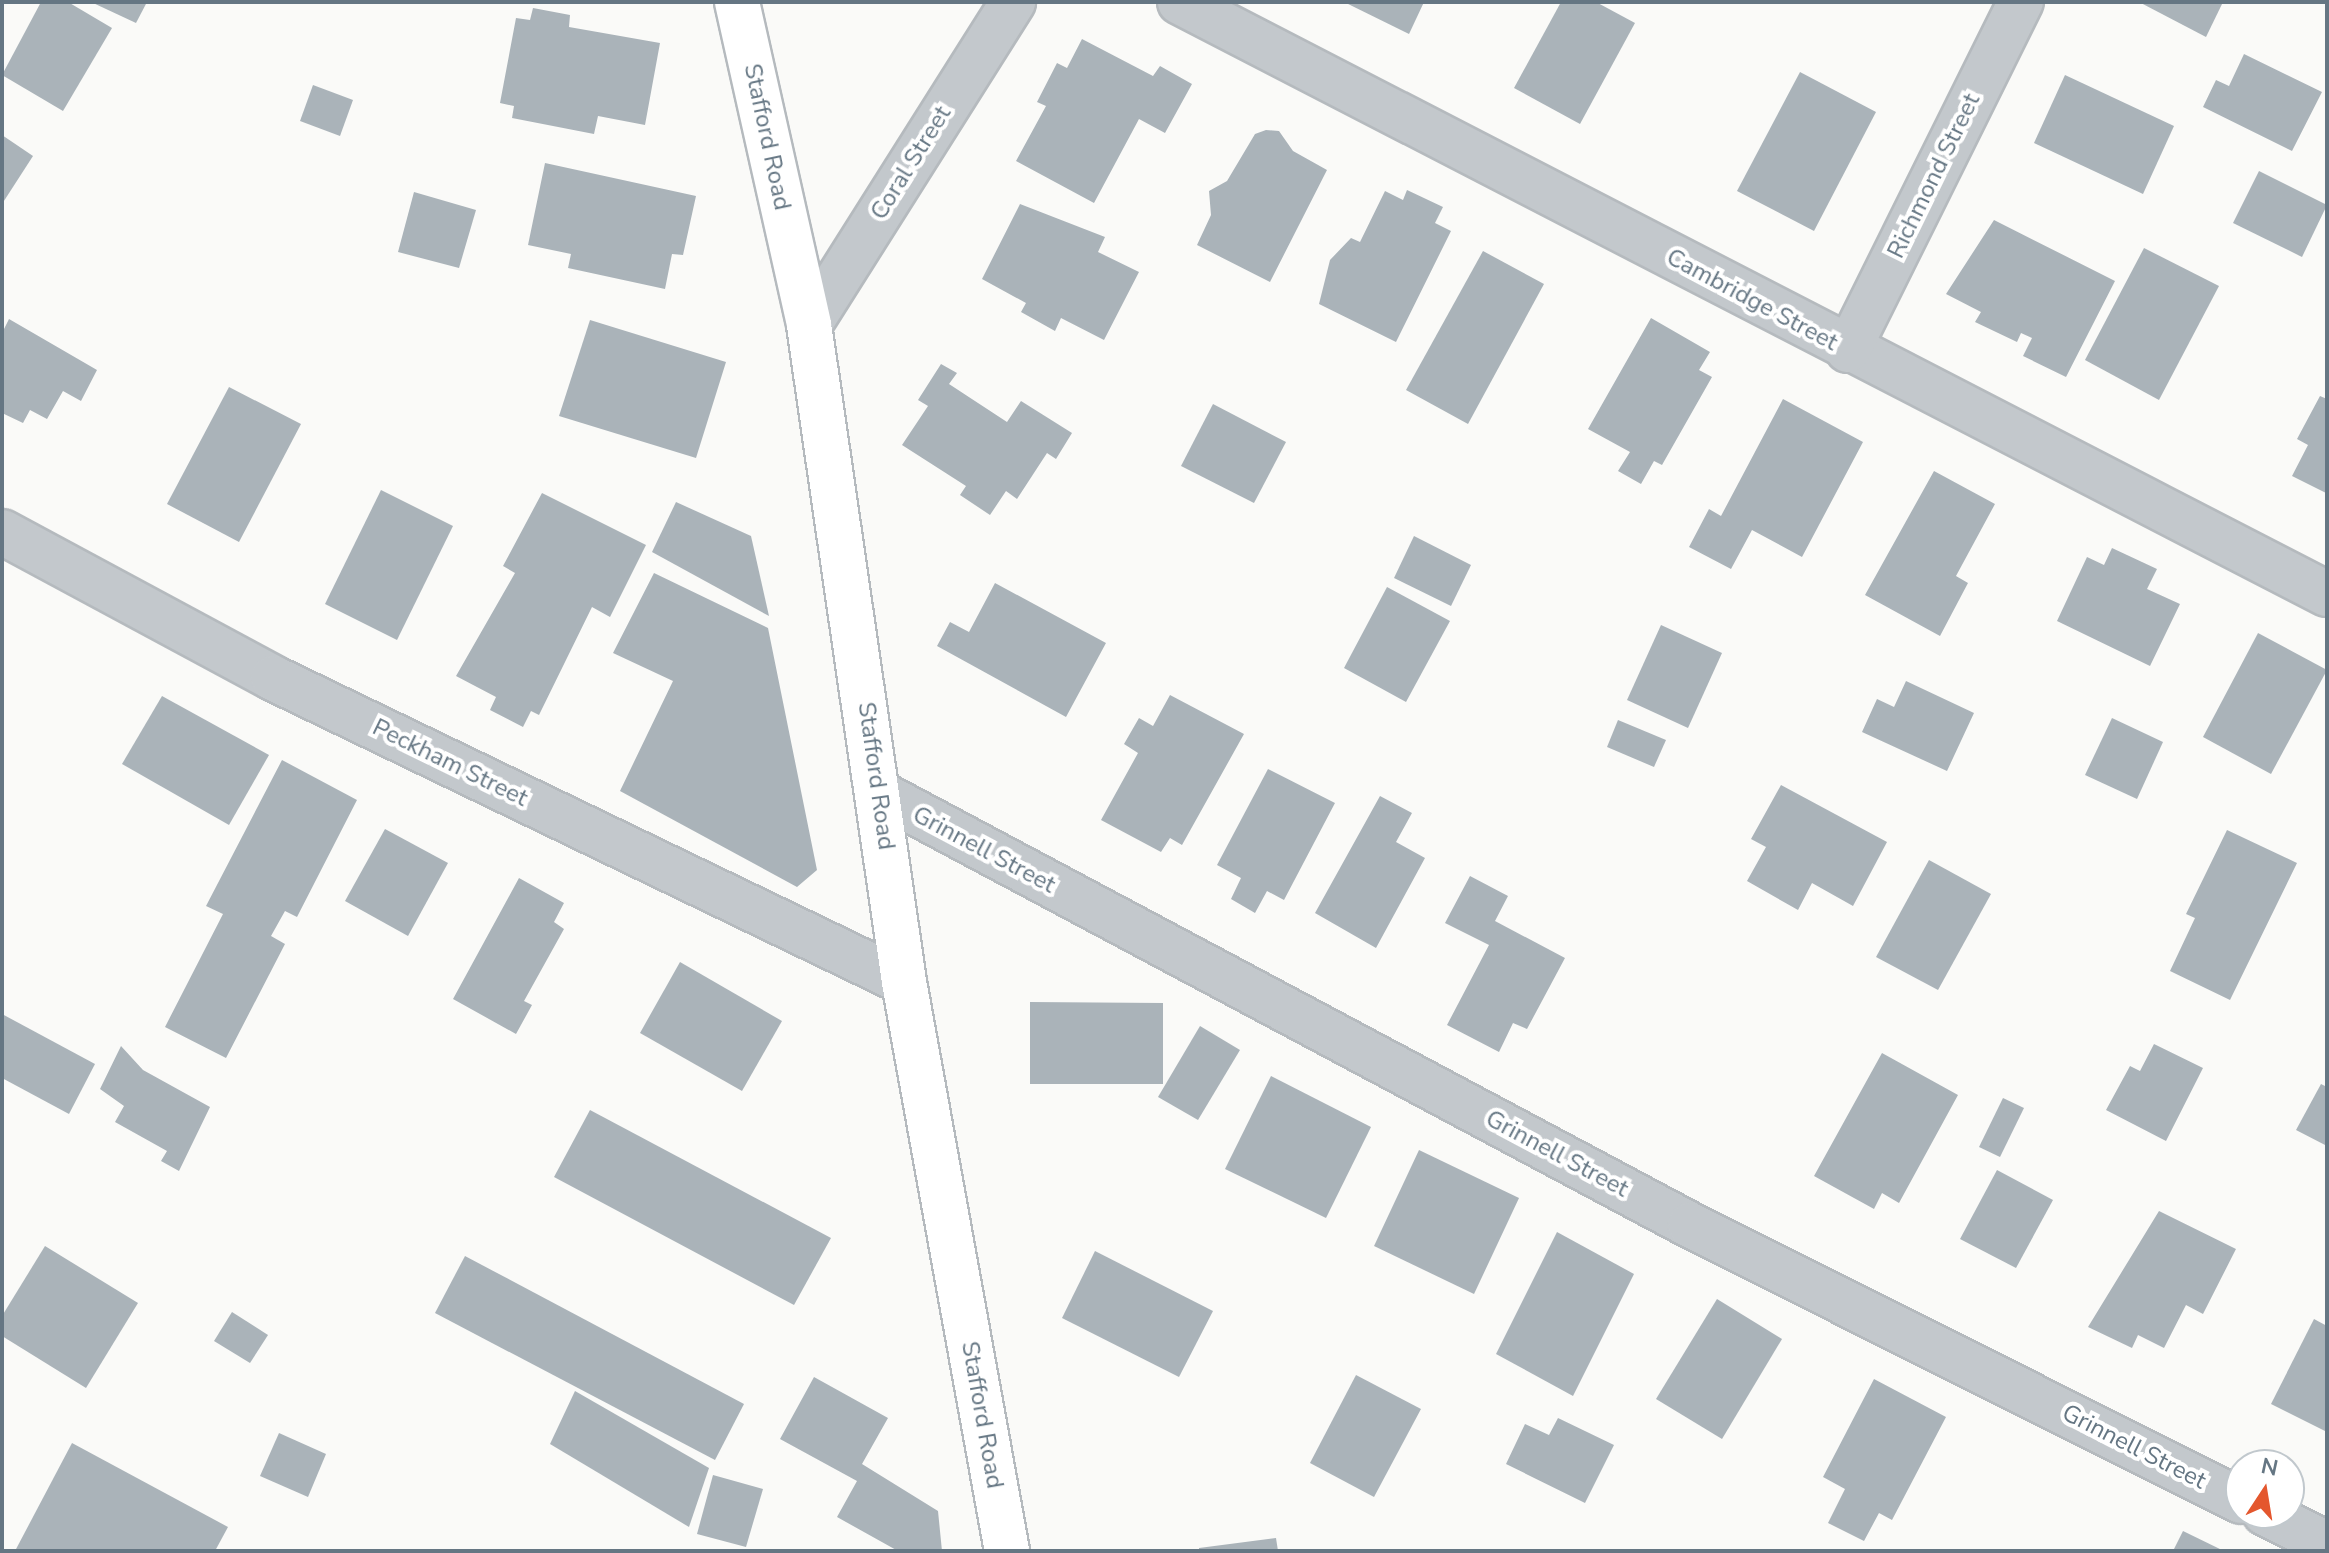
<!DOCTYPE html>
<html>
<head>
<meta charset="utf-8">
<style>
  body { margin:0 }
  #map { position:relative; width:2329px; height:1553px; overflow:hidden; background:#fafaf8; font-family:"Nunito Sans",sans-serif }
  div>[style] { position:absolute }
  .building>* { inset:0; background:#aab3b9 }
  .roads { filter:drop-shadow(2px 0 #b5babe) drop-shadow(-2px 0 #b5babe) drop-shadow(0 2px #b5babe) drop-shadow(0 -2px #b5babe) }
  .minor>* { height:44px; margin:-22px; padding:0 22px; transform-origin:22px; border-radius:22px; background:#c3c8cc }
  .major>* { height:44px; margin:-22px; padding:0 22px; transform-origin:22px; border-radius:22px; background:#fff }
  span { translate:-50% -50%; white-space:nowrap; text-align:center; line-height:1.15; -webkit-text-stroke:8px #fff; paint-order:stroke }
  .street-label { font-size:24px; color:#657683 }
  .frame { position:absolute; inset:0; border:4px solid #657683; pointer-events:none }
  .north { position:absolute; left:2225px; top:1449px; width:80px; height:80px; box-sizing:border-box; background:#fff; border:2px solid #c1c8cd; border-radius:50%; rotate:12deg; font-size:22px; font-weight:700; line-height:32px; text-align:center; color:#657683 }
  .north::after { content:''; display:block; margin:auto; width:28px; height:36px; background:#e4572e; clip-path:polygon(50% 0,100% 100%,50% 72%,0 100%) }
</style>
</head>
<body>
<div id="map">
  <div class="building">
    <i style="clip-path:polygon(41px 2px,68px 2px,112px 28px,63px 111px,2px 75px)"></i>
    <i style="clip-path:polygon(91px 2px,147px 2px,136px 23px)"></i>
    <i style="clip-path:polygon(1344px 2px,1424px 2px,1409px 34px)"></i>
    <i style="clip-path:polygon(1561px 2px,1596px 2px,1635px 23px,1580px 124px,1514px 88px)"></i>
    <i style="clip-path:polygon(2139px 2px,2223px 2px,2206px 37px)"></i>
    <i style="clip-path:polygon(533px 8px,570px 15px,569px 27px,660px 43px,645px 125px,598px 116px,594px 134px,512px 118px,514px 106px,500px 103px,516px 18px,530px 20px)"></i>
    <i style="clip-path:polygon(1082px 39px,1153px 76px,1160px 66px,1192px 84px,1165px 133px,1139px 119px,1094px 203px,1016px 161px,1046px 106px,1037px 102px,1057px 63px,1067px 68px)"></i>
    <i style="clip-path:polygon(2244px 54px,2322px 92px,2292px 151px,2203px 107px,2216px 80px,2229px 86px)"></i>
    <i style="clip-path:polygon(1800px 72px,1876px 112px,1814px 231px,1737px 191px)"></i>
    <i style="clip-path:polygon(2065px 75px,2174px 126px,2143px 194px,2034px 143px)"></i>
    <i style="clip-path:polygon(313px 85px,353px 100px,340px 136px,300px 121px)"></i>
    <i style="clip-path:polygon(1266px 130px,1279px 131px,1293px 151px,1327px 170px,1270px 282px,1197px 245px,1211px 215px,1209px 191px,1227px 181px,1255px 134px)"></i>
    <i style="clip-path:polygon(2px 135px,33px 156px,2px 204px)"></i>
    <i style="clip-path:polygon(545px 163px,696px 196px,683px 255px,672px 254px,665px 289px,568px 268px,571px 254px,528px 245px)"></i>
    <i style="clip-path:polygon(2259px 171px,2327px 205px,2302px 257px,2233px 223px)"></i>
    <i style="clip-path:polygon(1407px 190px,1443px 207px,1435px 223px,1451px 231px,1396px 342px,1319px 304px,1330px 260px,1351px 238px,1360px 242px,1385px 191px,1403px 200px)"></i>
    <i style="clip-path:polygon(414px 192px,476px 210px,459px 268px,398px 252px)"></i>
    <i style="clip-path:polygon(1020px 204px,1105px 237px,1098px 252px,1139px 272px,1104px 340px,1061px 318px,1055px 331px,1021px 312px,1026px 303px,982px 279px)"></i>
    <i style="clip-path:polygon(1994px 220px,2115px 281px,2066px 377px,2023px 356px,2032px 338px,2021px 333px,2017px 342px,1975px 322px,1981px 312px,1946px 294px)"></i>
    <i style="clip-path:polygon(2144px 248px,2219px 286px,2159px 400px,2085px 360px)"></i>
    <i style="clip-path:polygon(1483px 251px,1544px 284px,1468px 424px,1406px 390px)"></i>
    <i style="clip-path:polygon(1651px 318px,1710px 352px,1699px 370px,1712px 377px,1662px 465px,1654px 461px,1641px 484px,1618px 471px,1630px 452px,1588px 429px)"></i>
    <i style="clip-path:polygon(9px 319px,97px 370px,81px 401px,63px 391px,47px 419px,30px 410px,23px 423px,2px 413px,2px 333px)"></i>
    <i style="clip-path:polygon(590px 320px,726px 362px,696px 458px,559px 416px)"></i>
    <i style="clip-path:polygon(941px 364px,957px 373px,949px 384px,1007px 422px,1021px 401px,1072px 433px,1056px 459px,1047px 453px,1017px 499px,1006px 491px,990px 515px,960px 495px,966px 486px,902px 445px,928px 406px,918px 400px)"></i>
    <i style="clip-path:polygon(229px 387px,301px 424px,239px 542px,167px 504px)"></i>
    <i style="clip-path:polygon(2320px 396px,2327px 399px,2326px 493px,2292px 476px,2308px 445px,2297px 439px)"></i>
    <i style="clip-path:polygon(1783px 399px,1863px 442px,1802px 557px,1752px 530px,1731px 569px,1689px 547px,1709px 509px,1721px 516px)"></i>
    <i style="clip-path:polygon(1213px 404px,1286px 442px,1254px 503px,1181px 466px)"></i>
    <i style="clip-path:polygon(1934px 471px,1995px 504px,1956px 576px,1968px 583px,1940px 636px,1865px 595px)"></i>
    <i style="clip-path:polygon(381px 490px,453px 526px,397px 640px,325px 604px)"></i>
    <i style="clip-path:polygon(542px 493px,646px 545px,610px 617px,592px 607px,539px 715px,531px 711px,523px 727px,490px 710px,496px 697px,456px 676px,515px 573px,503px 566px)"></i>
    <i style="clip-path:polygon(676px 502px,751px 536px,769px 616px,652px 552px)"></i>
    <i style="clip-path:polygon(1414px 536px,1471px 565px,1451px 606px,1394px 578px)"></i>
    <i style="clip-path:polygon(2112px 548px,2157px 569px,2147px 589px,2180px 604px,2150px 666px,2057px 621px,2087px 557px,2104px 565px)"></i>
    <i style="clip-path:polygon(654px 573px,768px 628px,817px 870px,797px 887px,620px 791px,673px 681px,613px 653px)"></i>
    <i style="clip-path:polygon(995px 583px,1106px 643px,1066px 717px,937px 646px,950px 622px,969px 632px)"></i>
    <i style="clip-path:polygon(1387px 587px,1450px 621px,1406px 702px,1344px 668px)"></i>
    <i style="clip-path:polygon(1661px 625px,1722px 653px,1688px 728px,1627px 700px)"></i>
    <i style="clip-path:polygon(2258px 633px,2327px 670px,2271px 774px,2203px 737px)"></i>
    <i style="clip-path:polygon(1906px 681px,1974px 713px,1947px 771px,1862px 732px,1877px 699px,1894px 707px)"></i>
    <i style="clip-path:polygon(1170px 695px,1244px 734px,1182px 845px,1170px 838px,1161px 852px,1101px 820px,1138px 753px,1124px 744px,1139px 718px,1153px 726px)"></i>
    <i style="clip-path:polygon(162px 696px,269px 755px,229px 825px,122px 764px)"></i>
    <i style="clip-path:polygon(2112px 718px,2163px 742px,2137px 799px,2085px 775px)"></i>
    <i style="clip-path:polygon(1618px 720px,1666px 740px,1654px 767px,1607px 747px)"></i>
    <i style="clip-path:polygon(282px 760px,357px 800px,297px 917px,285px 911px,271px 936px,285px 944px,226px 1058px,165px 1027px,223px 914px,206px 906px)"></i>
    <i style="clip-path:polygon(1268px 769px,1335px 803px,1284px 900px,1267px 891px,1255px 913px,1231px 899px,1241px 878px,1217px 865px)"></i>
    <i style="clip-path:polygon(1781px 785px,1887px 842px,1853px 906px,1812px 883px,1798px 910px,1747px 881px,1766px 847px,1751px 839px)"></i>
    <i style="clip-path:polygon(1380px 796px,1412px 813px,1396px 842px,1425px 858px,1376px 948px,1315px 913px)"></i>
    <i style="clip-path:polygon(385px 829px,448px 863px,408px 936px,345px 901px)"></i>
    <i style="clip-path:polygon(2227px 830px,2297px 863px,2230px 1000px,2170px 971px,2195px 918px,2186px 914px)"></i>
    <i style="clip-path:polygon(1929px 860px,1991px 894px,1938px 990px,1876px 957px)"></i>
    <i style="clip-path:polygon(1470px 876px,1508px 896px,1495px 921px,1565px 958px,1527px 1029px,1513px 1023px,1499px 1052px,1447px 1025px,1489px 945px,1445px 923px)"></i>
    <i style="clip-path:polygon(519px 878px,564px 903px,554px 922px,564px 929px,524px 1001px,532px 1005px,516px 1034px,453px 999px)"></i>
    <i style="clip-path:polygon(680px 962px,782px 1021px,742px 1091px,640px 1033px)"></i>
    <i style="clip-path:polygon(1030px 1002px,1163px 1003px,1163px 1084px,1030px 1084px)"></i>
    <i style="clip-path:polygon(2px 1014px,95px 1064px,69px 1114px,2px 1078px)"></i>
    <i style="clip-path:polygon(1200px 1026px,1240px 1050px,1198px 1120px,1158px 1097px)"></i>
    <i style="clip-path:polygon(2154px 1044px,2203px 1068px,2166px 1141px,2106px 1110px,2130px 1066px,2140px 1071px)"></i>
    <i style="clip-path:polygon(121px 1046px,143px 1070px,210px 1107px,179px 1171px,161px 1161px,167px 1151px,115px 1122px,124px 1106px,100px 1089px)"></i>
    <i style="clip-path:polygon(1882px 1053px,1958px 1095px,1899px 1203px,1882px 1193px,1874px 1209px,1814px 1176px)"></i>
    <i style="clip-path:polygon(1271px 1076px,1371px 1127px,1326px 1218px,1225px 1169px)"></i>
    <i style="clip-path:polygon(2321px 1084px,2327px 1087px,2327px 1146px,2296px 1130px)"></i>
    <i style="clip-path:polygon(2003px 1098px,2024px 1108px,2000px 1157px,1979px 1147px)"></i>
    <i style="clip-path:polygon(590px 1110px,831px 1238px,794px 1305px,554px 1177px)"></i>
    <i style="clip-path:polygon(1419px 1150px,1519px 1198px,1474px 1294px,1374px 1246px)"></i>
    <i style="clip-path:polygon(1997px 1170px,2053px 1200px,2016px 1268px,1960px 1239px)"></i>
    <i style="clip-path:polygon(2159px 1211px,2236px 1249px,2203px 1314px,2186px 1305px,2164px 1348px,2138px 1335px,2132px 1348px,2088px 1327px)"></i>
    <i style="clip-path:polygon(1557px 1232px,1634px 1274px,1573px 1396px,1496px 1354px)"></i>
    <i style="clip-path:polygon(45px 1246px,138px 1303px,86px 1388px,2px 1336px,2px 1316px)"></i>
    <i style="clip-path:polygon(1095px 1251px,1213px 1311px,1179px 1377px,1062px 1318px)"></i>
    <i style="clip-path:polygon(465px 1256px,744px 1404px,715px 1460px,435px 1313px)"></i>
    <i style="clip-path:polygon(1717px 1299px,1782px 1339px,1722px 1439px,1656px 1399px)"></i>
    <i style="clip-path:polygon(232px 1312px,268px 1335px,250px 1363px,214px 1341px)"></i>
    <i style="clip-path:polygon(2314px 1319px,2327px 1326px,2327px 1432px,2271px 1404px)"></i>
    <i style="clip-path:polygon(1356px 1375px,1421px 1409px,1374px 1497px,1310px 1463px)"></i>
    <i style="clip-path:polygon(814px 1377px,888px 1418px,862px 1464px,938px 1511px,942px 1551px,898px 1551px,837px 1517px,857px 1481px,780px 1439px)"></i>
    <i style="clip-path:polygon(1874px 1379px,1946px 1417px,1892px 1520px,1879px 1513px,1864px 1541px,1828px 1523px,1845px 1489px,1823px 1477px)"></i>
    <i style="clip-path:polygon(575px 1391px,709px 1468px,689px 1527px,550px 1444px)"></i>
    <i style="clip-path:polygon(1558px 1418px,1614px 1445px,1585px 1503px,1506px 1464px,1525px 1424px,1549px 1435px)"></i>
    <i style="clip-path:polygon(279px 1433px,326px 1454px,308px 1497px,260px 1476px)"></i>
    <i style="clip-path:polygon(72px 1443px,228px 1527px,215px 1551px,15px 1551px)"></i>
    <i style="clip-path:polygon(713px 1475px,763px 1489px,746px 1547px,697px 1534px)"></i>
    <i style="clip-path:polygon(2183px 1531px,2224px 1551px,2173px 1551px)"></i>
    <i style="clip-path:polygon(1276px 1538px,1278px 1551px,1199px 1551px,1199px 1548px)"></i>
  </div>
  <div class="roads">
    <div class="minor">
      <i style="left:1180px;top:2px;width:1291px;rotate:27.3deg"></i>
      <i style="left:809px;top:325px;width:382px;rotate:-57.7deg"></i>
      <i style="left:1848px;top:350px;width:389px;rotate:-63.6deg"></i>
      <i style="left:2px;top:532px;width:308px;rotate:28.3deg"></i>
      <i style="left:273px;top:678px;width:700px;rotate:25.72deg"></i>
      <i style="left:879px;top:793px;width:919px;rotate:28.04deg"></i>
      <i style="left:1690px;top:1225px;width:616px;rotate:26.61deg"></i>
      <i style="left:2265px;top:1513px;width:69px;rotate:26.6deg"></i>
    </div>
    <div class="major">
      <i style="left:737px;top:2px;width:331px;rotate:77.4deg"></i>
      <i style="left:809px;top:325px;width:664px;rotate:81.77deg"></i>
      <i style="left:904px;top:982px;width:578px;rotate:79.74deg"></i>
    </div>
  </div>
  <div class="street-label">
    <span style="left:767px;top:137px;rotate:78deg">Stafford Road</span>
    <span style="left:911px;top:163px;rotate:-58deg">Coral Street</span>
    <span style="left:1934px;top:176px;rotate:-64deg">Richmond Street</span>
    <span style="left:1752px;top:300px;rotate:28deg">Cambridge Street</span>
    <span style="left:450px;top:763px;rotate:26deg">Peckham Street</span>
    <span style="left:876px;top:776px;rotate:82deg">Stafford Road</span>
    <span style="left:984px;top:850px;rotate:28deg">Grinnell Street</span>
    <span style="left:1557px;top:1154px;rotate:28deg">Grinnell Street</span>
    <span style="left:982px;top:1415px;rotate:80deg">Stafford Road</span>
    <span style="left:2134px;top:1447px;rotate:27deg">Grinnell Street</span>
  </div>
  <div class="frame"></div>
  <div class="north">N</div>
</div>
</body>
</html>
